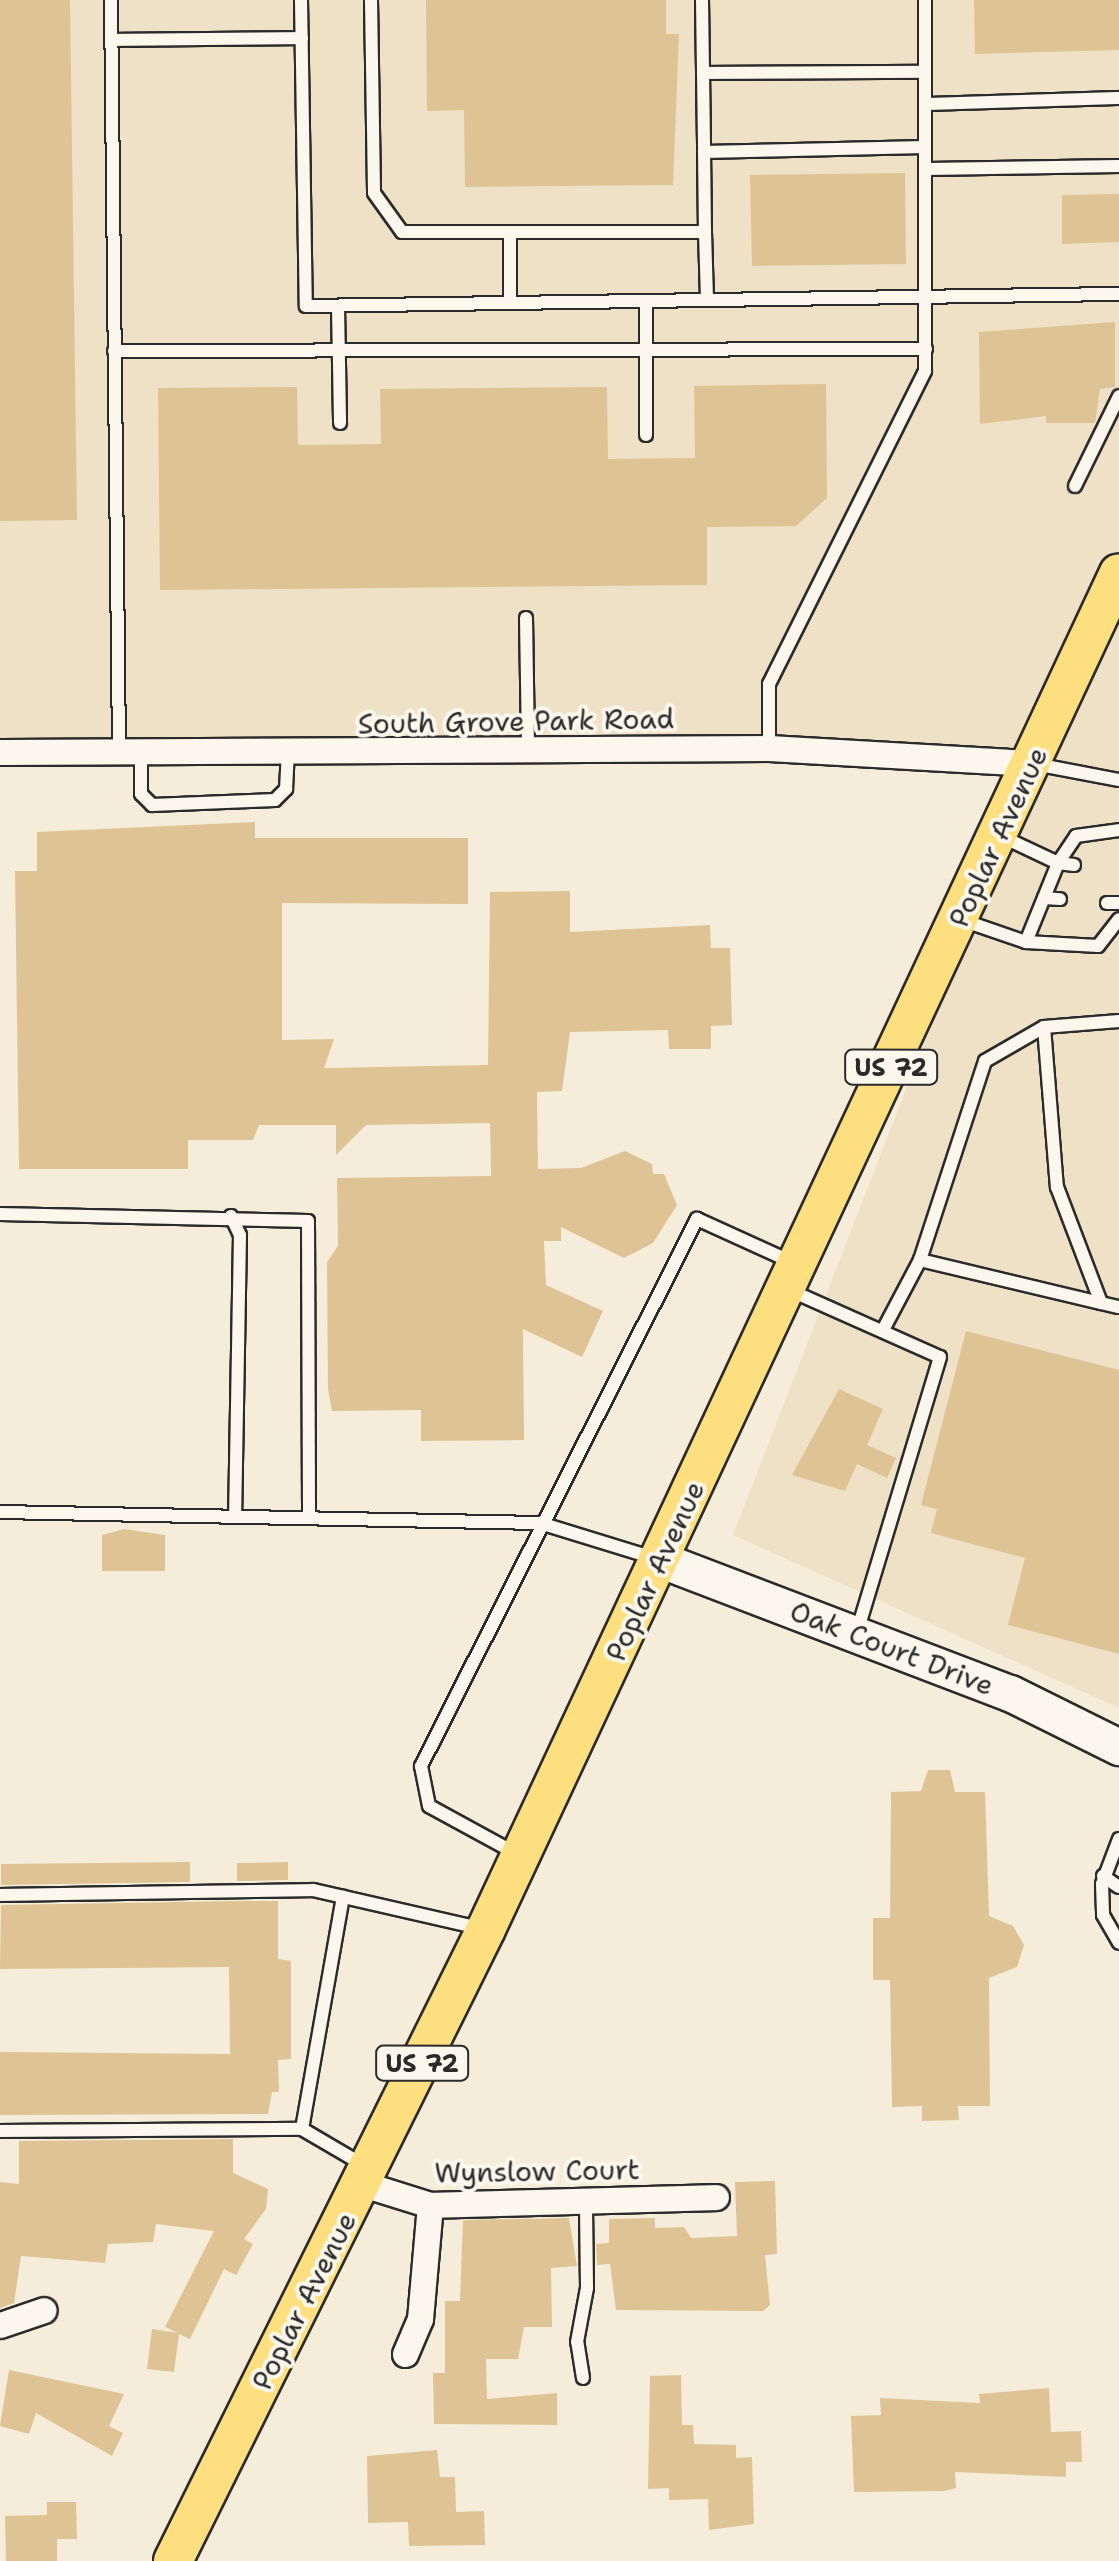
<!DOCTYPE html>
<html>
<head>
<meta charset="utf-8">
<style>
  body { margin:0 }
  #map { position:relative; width:1119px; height:2561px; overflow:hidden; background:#f5edda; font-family:"Shantell Sans",sans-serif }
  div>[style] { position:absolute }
  .built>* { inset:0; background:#eee1c5 }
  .building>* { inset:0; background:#dec494 }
  .roads { filter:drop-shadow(2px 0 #2b2b2b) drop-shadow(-2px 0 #2b2b2b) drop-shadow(0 2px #2b2b2b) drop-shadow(0 -2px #2b2b2b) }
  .lane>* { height:12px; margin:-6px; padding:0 6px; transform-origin:6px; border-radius:6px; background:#fbf7ec }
  .street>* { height:25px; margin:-12.5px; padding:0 12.5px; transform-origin:12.5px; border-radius:12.5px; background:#fbf7ec }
  .secondary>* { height:35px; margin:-17.5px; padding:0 17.5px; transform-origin:17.5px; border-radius:17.5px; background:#fbf7ec }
  .primary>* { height:38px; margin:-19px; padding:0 19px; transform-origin:19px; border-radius:19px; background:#fedf80 }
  span { translate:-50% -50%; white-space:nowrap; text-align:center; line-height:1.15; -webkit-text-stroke:8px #fbf7ec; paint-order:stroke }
  .shield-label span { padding:2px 8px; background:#fbf7ec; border:2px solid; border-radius:8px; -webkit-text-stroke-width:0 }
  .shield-label { font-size:25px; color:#2b2b2b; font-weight:700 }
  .street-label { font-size:28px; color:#2b2b2b }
</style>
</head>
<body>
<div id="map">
  <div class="built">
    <i style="clip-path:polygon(0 0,1119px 0,1119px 1708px,733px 1535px,1032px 764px,0 739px)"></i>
  </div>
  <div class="building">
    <i style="clip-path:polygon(0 0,70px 0,77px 520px,0 521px)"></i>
    <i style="clip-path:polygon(426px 0,666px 0,666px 34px,679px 34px,673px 185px,465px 187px,464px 110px,427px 111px)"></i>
    <i style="clip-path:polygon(974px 0,1119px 0,1119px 50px,975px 54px)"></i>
    <i style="clip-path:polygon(905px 173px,906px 264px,752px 266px,750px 175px)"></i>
    <i style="clip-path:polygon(1119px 194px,1119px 242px,1062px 244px,1062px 195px)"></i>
    <i style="clip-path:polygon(1115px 322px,1115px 387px,1100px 389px,1095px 423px,1046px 423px,1046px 416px,980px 424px,979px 332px)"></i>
    <i style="clip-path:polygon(826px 384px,827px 498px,796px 526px,707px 527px,707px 585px,160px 590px,158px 388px,297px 387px,298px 445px,381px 444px,380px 389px,607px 387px,608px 459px,695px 458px,694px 386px)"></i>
    <i style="clip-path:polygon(255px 822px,255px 838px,468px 838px,468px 904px,282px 903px,282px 1040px,334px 1039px,324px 1068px,488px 1065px,490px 892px,570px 891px,570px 932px,710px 925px,711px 948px,730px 948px,732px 1025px,711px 1026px,711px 1049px,669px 1049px,668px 1030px,570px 1032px,562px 1091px,537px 1092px,538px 1169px,581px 1168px,625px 1151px,652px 1164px,653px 1174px,664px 1174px,677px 1205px,653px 1243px,624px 1258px,561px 1227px,561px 1241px,544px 1241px,546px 1285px,603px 1311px,582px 1357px,523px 1329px,524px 1440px,421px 1441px,421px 1410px,332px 1411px,328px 1389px,327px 1262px,338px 1246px,337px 1178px,491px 1176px,490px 1123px,366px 1125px,336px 1155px,336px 1125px,259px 1125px,253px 1140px,188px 1140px,188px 1169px,19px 1169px,15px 871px,37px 871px,37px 832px)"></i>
    <i style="clip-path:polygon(966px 1331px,1119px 1370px,1119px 1654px,1008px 1625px,1025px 1558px,931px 1533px,937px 1509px,921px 1505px)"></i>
    <i style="clip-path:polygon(839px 1389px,883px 1409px,867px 1445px,896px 1458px,887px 1478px,857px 1464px,845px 1491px,792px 1475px)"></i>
    <i style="clip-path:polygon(124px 1529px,165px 1535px,165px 1571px,102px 1571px,102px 1535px)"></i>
    <i style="clip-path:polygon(928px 1770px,950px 1770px,955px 1792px,985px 1792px,989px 1916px,1013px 1926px,1024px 1945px,1017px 1967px,989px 1978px,990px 2106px,958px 2106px,959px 2120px,922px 2121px,922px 2106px,892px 2107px,890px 1980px,873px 1980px,873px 1918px,890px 1918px,891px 1792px,921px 1791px)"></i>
    <i style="clip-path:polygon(190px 1862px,190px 1882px,1px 1885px,1px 1864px)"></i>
    <i style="clip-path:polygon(288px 1862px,288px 1880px,237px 1881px,237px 1863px)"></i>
    <i style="clip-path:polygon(237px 1901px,278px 1901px,278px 1959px,291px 1961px,291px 2059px,278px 2060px,279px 2092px,272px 2092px,268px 2114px,0 2115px,0 2052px,230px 2054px,229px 1967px,0 1969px,1px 1905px)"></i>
    <i style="clip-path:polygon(233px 2139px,233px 2173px,268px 2189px,266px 2209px,244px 2239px,253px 2244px,236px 2275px,224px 2269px,190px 2339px,179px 2334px,174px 2372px,147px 2369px,152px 2329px,178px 2333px,165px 2327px,214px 2231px,156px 2224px,153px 2242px,108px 2244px,105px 2263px,21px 2256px,14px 2303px,0 2308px,0 2182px,19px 2184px,19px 2141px)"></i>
    <i style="clip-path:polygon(775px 2181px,777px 2254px,765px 2255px,770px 2305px,763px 2311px,616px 2310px,610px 2264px,597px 2265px,596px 2244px,609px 2243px,609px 2219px,655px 2218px,655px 2228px,684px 2227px,691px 2238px,737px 2236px,735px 2182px)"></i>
    <i style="clip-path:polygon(569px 2218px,577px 2266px,551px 2268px,552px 2327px,524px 2327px,518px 2359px,486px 2359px,487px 2399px,557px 2393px,557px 2425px,434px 2424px,433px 2373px,445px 2373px,445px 2301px,460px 2301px,463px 2220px)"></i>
    <i style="clip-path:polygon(9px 2370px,124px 2394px,109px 2426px,123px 2433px,112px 2456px,36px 2413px,29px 2434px,0 2426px)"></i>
    <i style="clip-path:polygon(681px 2375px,682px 2425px,693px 2425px,694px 2444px,736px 2445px,736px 2458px,752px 2457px,754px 2524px,709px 2530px,708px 2499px,669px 2500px,669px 2488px,648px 2489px,650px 2376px)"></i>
    <i style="clip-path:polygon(1049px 2388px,1051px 2432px,1081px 2431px,1082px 2462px,1066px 2462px,1066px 2477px,955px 2472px,956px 2488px,944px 2491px,854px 2492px,851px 2416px,881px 2415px,880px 2398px,980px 2403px,979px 2394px)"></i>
    <i style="clip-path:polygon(437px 2450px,440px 2477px,455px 2477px,456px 2512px,484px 2511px,485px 2545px,409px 2546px,408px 2522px,368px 2523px,367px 2456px)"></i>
    <i style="clip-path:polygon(47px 2502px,76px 2502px,77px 2539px,57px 2539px,57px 2561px,6px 2561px,5px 2516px,47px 2515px)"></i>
  </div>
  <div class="roads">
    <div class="lane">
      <i style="left:111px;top:0;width:752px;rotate:89.39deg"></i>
      <i style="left:301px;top:0;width:306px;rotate:89.1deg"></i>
      <i style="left:306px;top:306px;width:813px;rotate:-0.85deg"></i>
      <i style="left:371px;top:0;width:193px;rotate:89.1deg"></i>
      <i style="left:374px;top:193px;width:48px;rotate:54.3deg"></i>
      <i style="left:402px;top:232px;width:303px"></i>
      <i style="left:705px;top:232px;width:80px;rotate:-90.7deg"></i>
      <i style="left:704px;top:152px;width:221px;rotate:-1.3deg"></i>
      <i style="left:702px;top:0;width:152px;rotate:89.2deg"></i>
      <i style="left:111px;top:40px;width:191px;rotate:-0.6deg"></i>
      <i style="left:703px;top:73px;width:222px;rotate:-0.3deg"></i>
      <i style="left:926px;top:104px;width:193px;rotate:-1.8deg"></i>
      <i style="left:927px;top:169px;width:192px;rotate:-0.9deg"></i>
      <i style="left:510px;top:232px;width:71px;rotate:90deg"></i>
      <i style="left:705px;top:232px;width:68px;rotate:88.3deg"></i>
      <i style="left:338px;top:306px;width:117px;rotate:89deg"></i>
      <i style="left:114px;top:351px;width:812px;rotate:-0.14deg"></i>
      <i style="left:646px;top:435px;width:134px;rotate:-90deg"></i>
      <i style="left:1075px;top:486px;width:100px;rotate:-63.9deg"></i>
      <i style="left:526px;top:618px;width:132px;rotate:89.1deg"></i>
      <i style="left:769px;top:748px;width:64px;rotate:-90deg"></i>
      <i style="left:769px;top:684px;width:350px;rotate:-63.5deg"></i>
      <i style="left:925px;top:371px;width:371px;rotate:-90deg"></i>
      <i style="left:141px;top:755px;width:39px;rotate:90deg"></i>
      <i style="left:141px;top:794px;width:16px;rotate:45deg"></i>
      <i style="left:152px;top:805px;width:123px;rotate:-2.3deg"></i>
      <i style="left:275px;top:800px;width:16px;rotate:-45deg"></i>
      <i style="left:286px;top:789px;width:35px;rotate:-87deg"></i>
      <i style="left:1035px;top:764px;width:86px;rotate:10.8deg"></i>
      <i style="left:1074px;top:865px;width:16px;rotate:-173deg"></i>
      <i style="left:1058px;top:863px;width:32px;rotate:-56deg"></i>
      <i style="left:1076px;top:836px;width:43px;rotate:-7.9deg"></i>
      <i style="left:1044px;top:898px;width:16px;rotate:4deg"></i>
      <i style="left:1107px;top:903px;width:12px"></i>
      <i style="left:962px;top:920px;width:68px;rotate:19deg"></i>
      <i style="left:1026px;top:942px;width:85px;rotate:-67.9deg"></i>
      <i style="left:1058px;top:863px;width:63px;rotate:-154.7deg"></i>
      <i style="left:1026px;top:942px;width:72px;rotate:3.2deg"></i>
      <i style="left:1098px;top:946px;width:34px;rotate:-52deg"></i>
      <i style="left:1044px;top:1027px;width:161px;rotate:85.4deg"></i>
      <i style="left:1057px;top:1187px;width:124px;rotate:69.2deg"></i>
      <i style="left:1101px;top:1303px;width:18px;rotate:13deg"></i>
      <i style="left:0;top:1214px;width:308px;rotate:1.3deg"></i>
      <i style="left:308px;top:1221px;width:297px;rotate:89.8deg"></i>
      <i style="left:231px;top:1216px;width:21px;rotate:65deg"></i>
      <i style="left:240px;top:1235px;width:281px;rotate:91deg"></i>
      <i style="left:920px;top:1260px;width:186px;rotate:13.4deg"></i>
      <i style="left:787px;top:1289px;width:167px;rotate:24deg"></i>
      <i style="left:940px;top:1357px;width:287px;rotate:106.8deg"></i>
      <i style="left:883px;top:1330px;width:79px;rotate:-62.1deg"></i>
      <i style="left:920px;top:1260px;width:209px;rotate:-71.9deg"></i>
      <i style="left:985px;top:1061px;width:68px;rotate:-30deg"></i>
      <i style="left:1044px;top:1027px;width:75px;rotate:-4.6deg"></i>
      <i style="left:0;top:1512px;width:540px;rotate:1.17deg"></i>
      <i style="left:540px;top:1523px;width:119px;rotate:17.1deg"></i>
      <i style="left:1119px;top:1839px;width:48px;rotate:110.7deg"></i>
      <i style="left:1102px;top:1884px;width:31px;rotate:88deg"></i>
      <i style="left:1103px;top:1915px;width:32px;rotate:60deg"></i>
      <i style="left:517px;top:1854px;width:100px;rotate:-151.4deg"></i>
      <i style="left:429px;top:1806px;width:41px;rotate:-101.3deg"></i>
      <i style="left:421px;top:1766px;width:613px;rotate:-63.23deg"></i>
      <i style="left:697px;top:1219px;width:104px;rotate:24.4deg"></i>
      <i style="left:1103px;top:1876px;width:19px;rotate:35deg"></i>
      <i style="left:0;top:1895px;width:313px;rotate:-0.9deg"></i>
      <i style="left:313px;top:1890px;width:174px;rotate:12.9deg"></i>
      <i style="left:302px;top:2129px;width:73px;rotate:30.4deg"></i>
      <i style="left:0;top:2131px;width:302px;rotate:-0.4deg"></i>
      <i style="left:302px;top:2129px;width:236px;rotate:-80deg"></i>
      <i style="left:583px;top:2378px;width:36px;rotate:-99deg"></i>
      <i style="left:577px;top:2342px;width:55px;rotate:-79.5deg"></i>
      <i style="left:587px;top:2288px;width:87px;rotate:-90.7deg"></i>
    </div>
    <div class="street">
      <i style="left:0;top:752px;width:769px;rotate:-0.3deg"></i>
      <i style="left:769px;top:748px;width:264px;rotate:3.3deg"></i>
      <i style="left:363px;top:2184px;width:70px;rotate:17.4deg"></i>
      <i style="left:430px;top:2205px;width:286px;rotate:-1.6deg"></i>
      <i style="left:0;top:2325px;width:46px;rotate:-18.8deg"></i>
      <i style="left:405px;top:2354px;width:38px;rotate:-67deg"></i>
      <i style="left:420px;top:2319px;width:114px;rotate:-85deg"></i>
    </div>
    <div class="secondary">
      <i style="left:661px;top:1560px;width:373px;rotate:20.9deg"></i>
      <i style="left:1010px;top:1693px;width:122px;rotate:26.4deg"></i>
    </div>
    <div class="primary">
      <i style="left:173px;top:2561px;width:705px;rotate:-63.65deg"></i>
      <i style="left:486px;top:1929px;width:1496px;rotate:-64.98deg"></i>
    </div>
  </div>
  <div class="shield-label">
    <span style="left:891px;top:1067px">US 72</span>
    <span style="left:422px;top:2063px">US 72</span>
  </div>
  <div class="street-label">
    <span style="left:516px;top:721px;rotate:-1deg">South Grove Park Road</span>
    <span style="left:998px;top:837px;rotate:-65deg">Poplar Avenue</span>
    <span style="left:655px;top:1571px;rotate:-65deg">Poplar Avenue</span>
    <span style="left:892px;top:1648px;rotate:21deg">Oak Court Drive</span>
    <span style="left:537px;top:2171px;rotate:-1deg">Wynslow Court</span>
    <span style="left:304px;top:2301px;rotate:-63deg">Poplar Avenue</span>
  </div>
</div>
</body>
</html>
